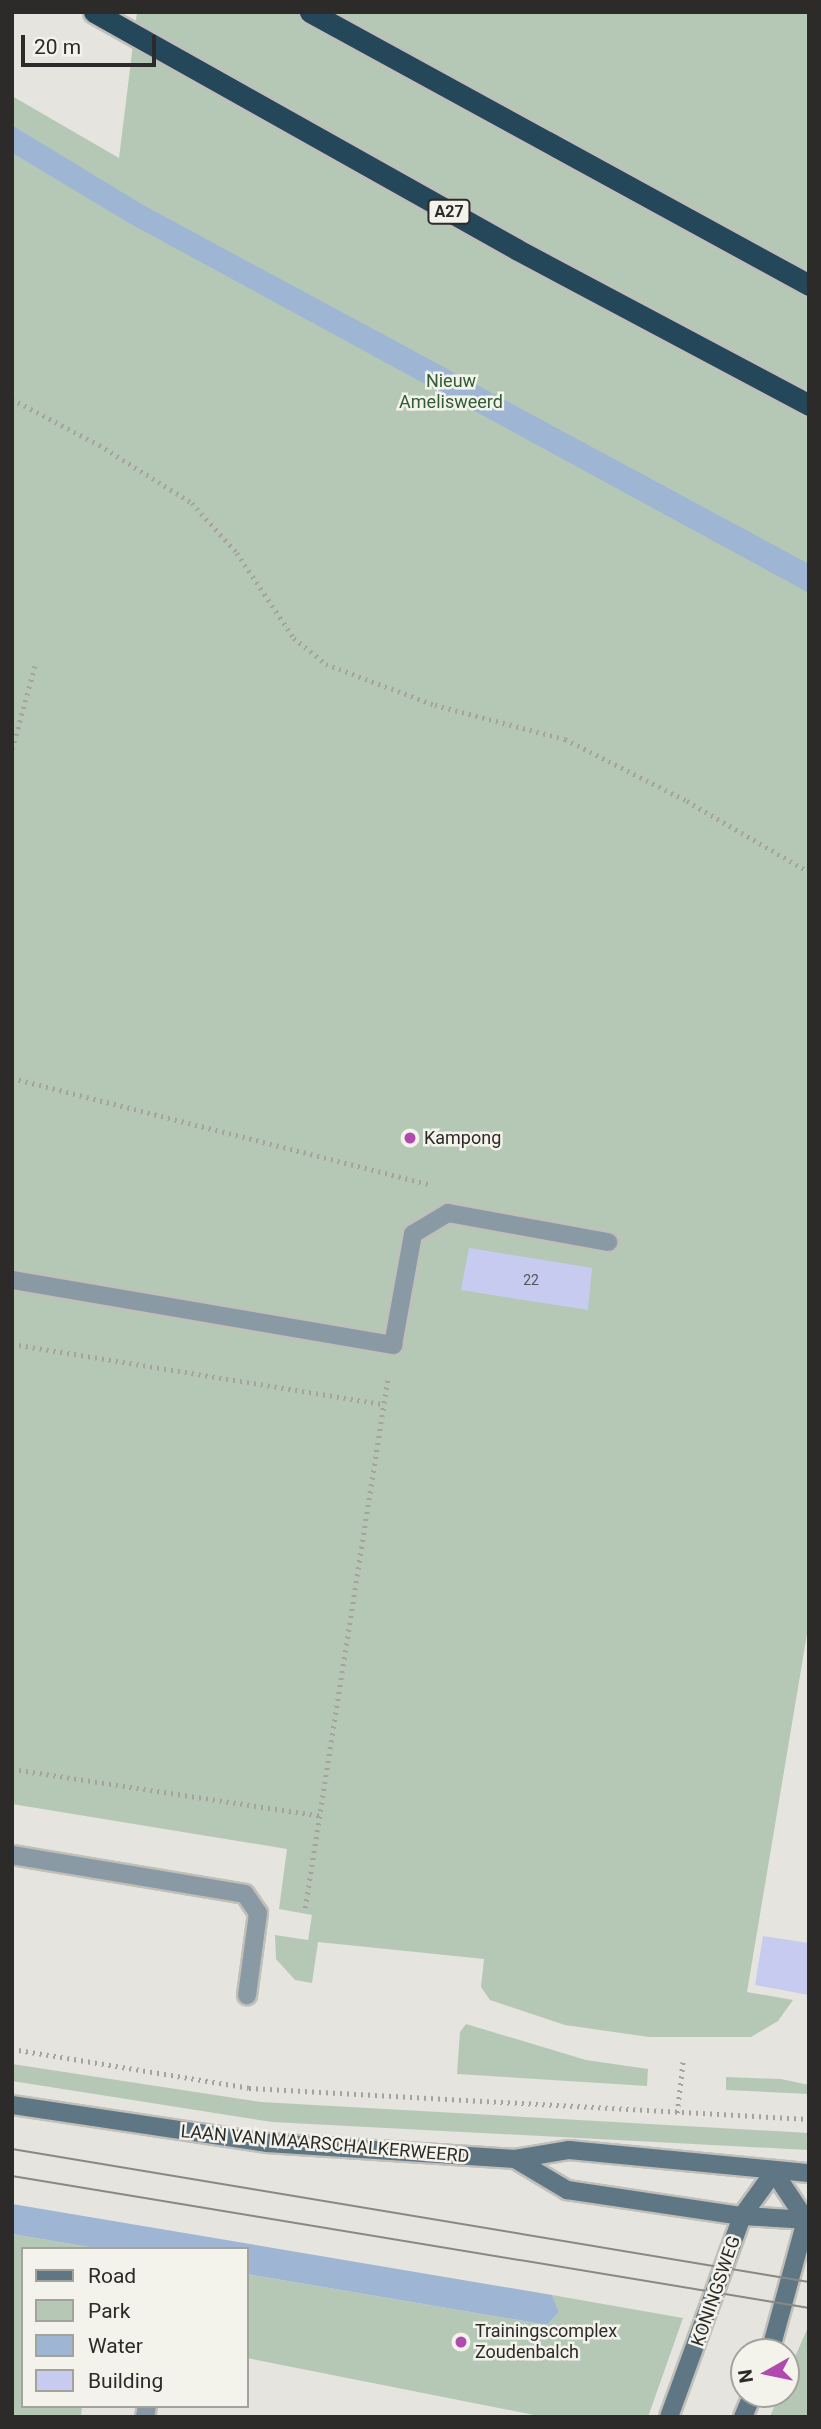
<!DOCTYPE html>
<html>
<head>
<meta charset="utf-8">
<style>
  body { margin:0 }
  #map { position:relative; width:821px; height:2429px; overflow:hidden; background:#e6e4de; font-family:Roboto,sans-serif }
  div>[style] { position:absolute }
  .green>* { inset:0; background:#b5c8b5 }
  .water>* { inset:0; background:#9eb5d4 }
  .building>* { inset:0; background:#c8cbf0 }
  .path>* { height:4.5px; margin-top:-2.25px; transform-origin:0; background:repeating-linear-gradient(90deg,#a5a39e 0 2px,transparent 0 7px) }
  .roads { filter:drop-shadow(2px 0 #c1bfba) drop-shadow(-2px 0 #c1bfba) drop-shadow(0 2px #c1bfba) drop-shadow(0 -2px #c1bfba) }
  .lane>* { height:18px; margin:-9px; padding:0 9px; transform-origin:9px; border-radius:9px; background:#8a9aa4 }
  .secondary>* { height:18px; margin:-9px; padding:0 9px; transform-origin:9px; border-radius:9px; background:#5f7684 }
  .highway>* { height:21px; margin:-10.5px; padding:0 10.5px; transform-origin:10.5px; border-radius:10.5px; background:#25475a }
  .tram>* { height:2px; margin:-1px; padding:0 1px; transform-origin:1px; border-radius:1px; background:#898884 }
  .dots>* { width:19px; height:19px; translate:-50% -50%; box-sizing:border-box; border:4px solid #f3f2eb; border-radius:50% }
  span { translate:-50% -50%; white-space:nowrap; text-align:center; line-height:1.15; -webkit-text-stroke:5px #f3f2eb; paint-order:stroke }
  .number-label { font-size:14px; color:#53535b }
  .number-label span { -webkit-text-stroke-width:0 }
  .shield-label span { padding:2px 5px; background:#f3f2eb; border:2px solid; border-radius:5px; -webkit-text-stroke-width:0 }
  .shield-label { font-size:16px; color:#2c2b29; font-weight:700 }
  .park-label { font-size:18px; color:#305c34 }
  .poi-label { font-size:18px; color:#2c2b29 }
  .left { translate:0 -50%; text-align:left }
  .street-label { font-size:18px; color:#2c2b29 }
  .frame { position:absolute; inset:0; border:14px solid #2c2b29; pointer-events:none }
  .legend { position:absolute; left:21px; top:2247px; width:228px; height:161px; box-sizing:border-box; background:#f3f2eb; border:2px solid #a3a29d; margin:0; padding:9px 12px; list-style:none; font-size:21px; color:#2c2b29 }
  .legend li { display:flex; align-items:center; gap:14px; height:35px }
  .legend b { width:35px; border:2px solid #a3a29d }
  .north { position:absolute; left:730px; top:2338px; width:70px; height:70px; box-sizing:border-box; background:#f3f2eb; border:2px solid #a3a29d; border-radius:50%; rotate:261deg; font-size:19px; font-weight:700; line-height:28px; text-align:center; color:#2c2b29 }
  .north::after { content:''; display:block; margin:auto; width:24px; height:32px; background:#b04aae; clip-path:polygon(50% 0,100% 100%,50% 72%,0 100%) }
  .scale { position:absolute; left:21px; top:35px; width:135px; height:32px; box-sizing:border-box; border:4px solid #2c2b29; border-top:0; padding-left:9px; font-size:21px; line-height:24px; white-space:nowrap; color:#2c2b29; -webkit-text-stroke:5px #f3f2eb; paint-order:stroke }
</style>
</head>
<body>
<div id="map">
  <div class="green">
    <i style="clip-path:polygon(137px 12px,809px 12px,809px 1622px,747px 1992px,793px 2000px,778px 2021px,751px 2037px,649px 2037px,565px 2025px,490px 2000px,481px 1987px,484px 1959px,318px 1942px,312px 1983px,295px 1980px,276px 1959px,275px 1935px,308px 1940px,312px 1915px,279px 1909px,287px 1849px,12px 1804px,12px 153px,112px 212px,115px 189px,12px 125px,12px 96px,119px 158px)"></i>
    <i style="clip-path:polygon(466px 2024px,586px 2060px,648px 2069px,647px 2086px,457px 2074px,460px 2032px)"></i>
    <i style="clip-path:polygon(12px 2064px,261px 2102px,809px 2133px,809px 2150px,272px 2122px,12px 2081px)"></i>
    <i style="clip-path:polygon(726px 2077px,781px 2079px,809px 2085px,809px 2094px,726px 2090px)"></i>
    <i style="clip-path:polygon(12px 2234px,101px 2249px,23px 2249px,23px 2406px,82px 2406px,81px 2417px,12px 2417px)"></i>
    <i style="clip-path:polygon(247px 2274px,547px 2325px,559px 2312px,552px 2295px,683px 2318px,648px 2417px,544px 2417px,247px 2358px)"></i>
    <i style="clip-path:polygon(809px 2325px,809px 2417px,770px 2417px,779px 2394px,786px 2394px,786px 2377px)"></i>
  </div>
  <div class="water">
    <i style="clip-path:polygon(12px 125px,143px 205px,809px 564px,809px 593px,129px 223px,12px 153px)"></i>
    <i style="clip-path:polygon(12px 2204px,552px 2295px,559px 2312px,547px 2325px,247px 2274px,247px 2249px,101px 2249px,12px 2234px)"></i>
  </div>
  <div class="building">
    <i style="clip-path:polygon(469px 1248px,592px 1268px,588px 1310px,461px 1290px)"></i>
    <i style="clip-path:polygon(763px 1936px,809px 1943px,809px 1995px,755px 1985px)"></i>
  </div>
  <div class="path">
    <i style="left:12px;top:399px;width:98px;rotate:27.9deg"></i>
    <i style="left:99px;top:445px;width:110px;rotate:31.9deg"></i>
    <i style="left:192px;top:503px;width:67px;rotate:48deg"></i>
    <i style="left:237px;top:553px;width:102px;rotate:56.2deg"></i>
    <i style="left:294px;top:638px;width:41px;rotate:39.1deg"></i>
    <i style="left:326px;top:664px;width:116px;rotate:20.6deg"></i>
    <i style="left:435px;top:705px;width:134px;rotate:14.7deg"></i>
    <i style="left:565px;top:739px;width:137px;rotate:26.9deg"></i>
    <i style="left:687px;top:801px;width:141px;rotate:30.2deg"></i>
    <i style="left:12px;top:749px;width:87px;rotate:-74.7deg"></i>
    <i style="left:12px;top:1078px;width:433px;rotate:14.3deg"></i>
    <i style="left:12px;top:1344px;width:377px;rotate:9.2deg"></i>
    <i style="left:12px;top:1769px;width:314px;rotate:8.6deg"></i>
    <i style="left:305px;top:1908px;width:537px;rotate:-81.12deg"></i>
    <i style="left:12px;top:2049px;width:240px;rotate:9.3deg"></i>
    <i style="left:249px;top:2088px;width:561px;rotate:3.17deg"></i>
    <i style="left:677px;top:2113px;width:53px;rotate:-83.5deg"></i>
  </div>
  <div class="roads">
    <div class="lane">
      <i style="left:12px;top:1280px;width:387px;rotate:9.7deg"></i>
      <i style="left:393px;top:1345px;width:113px;rotate:-79.8deg"></i>
      <i style="left:413px;top:1234px;width:41px;rotate:-31deg"></i>
      <i style="left:448px;top:1213px;width:163px;rotate:10.3deg"></i>
      <i style="left:12px;top:1855px;width:236px;rotate:9.5deg"></i>
      <i style="left:245px;top:1894px;width:23px;rotate:56deg"></i>
      <i style="left:258px;top:1913px;width:83px;rotate:97.6deg"></i>
      <i style="left:145px;top:2417px;width:11px;rotate:-80deg"></i>
    </div>
    <div class="secondary">
      <i style="left:12px;top:2105px;width:258px;rotate:8.5deg"></i>
      <i style="left:267px;top:2143px;width:249px;rotate:3.7deg"></i>
      <i style="left:515px;top:2159px;width:55px;rotate:-9.5deg"></i>
      <i style="left:569px;top:2150px;width:241px;rotate:5.5deg"></i>
      <i style="left:515px;top:2159px;width:61px;rotate:30.8deg"></i>
      <i style="left:567px;top:2190px;width:177px;rotate:8.5deg"></i>
      <i style="left:742px;top:2216px;width:67px;rotate:3.4deg"></i>
      <i style="left:770px;top:2352px;width:137px;rotate:-74.7deg"></i>
      <i style="left:806px;top:2220px;width:58px;rotate:-123.7deg"></i>
      <i style="left:669px;top:2417px;width:214px;rotate:-70deg"></i>
      <i style="left:742px;top:2216px;width:54px;rotate:-54deg"></i>
      <i style="left:743px;top:2417px;width:25px;rotate:-67deg"></i>
    </div>
    <div class="highway">
      <i style="left:94px;top:12px;width:484px;rotate:29.3deg"></i>
      <i style="left:516px;top:249px;width:332px;rotate:28deg"></i>
      <i style="left:310px;top:12px;width:569px;rotate:28.68deg"></i>
    </div>
  </div>
  <div class="tram">
    <i style="left:12px;top:2149px;width:808px;rotate:9.47deg"></i>
    <i style="left:12px;top:2176px;width:808px;rotate:9.4deg"></i>
  </div>
  <div class="dots">
    <i style="left:410px;top:1138px;background:#b04aae"></i>
    <i style="left:461px;top:2342px;background:#b04aae"></i>
  </div>
  <div class="number-label">
    <span style="left:531px;top:1280px">22</span>
  </div>
  <div class="shield-label">
    <span style="left:449px;top:212px">A27</span>
  </div>
  <div class="park-label">
    <span style="left:451px;top:392px">Nieuw<br>Amelisweerd</span>
  </div>
  <div class="poi-label">
    <span class="left" style="left:424px;top:1138px">Kampong</span>
    <span class="left" style="left:475px;top:2342px">Trainingscomplex<br>Zoudenbalch</span>
  </div>
  <div class="street-label">
    <span style="left:325px;top:2144px;rotate:5deg">LAAN VAN MAARSCHALKERWEERD</span>
    <span style="left:716px;top:2291px;rotate:-71deg">KONINGSWEG</span>
  </div>
  <div class="frame"></div>
  <ul class="legend">
  <li><b style="height:9px;background:#5f7684"></b>Road</li>
  <li><b style="height:19px;background:#b5c8b5"></b>Park</li>
  <li><b style="height:19px;background:#9eb5d4"></b>Water</li>
  <li><b style="height:19px;background:#c8cbf0"></b>Building</li>
  </ul>
  <div class="north">N</div>
  <div class="scale">20 m</div>
</div>
</body>
</html>
